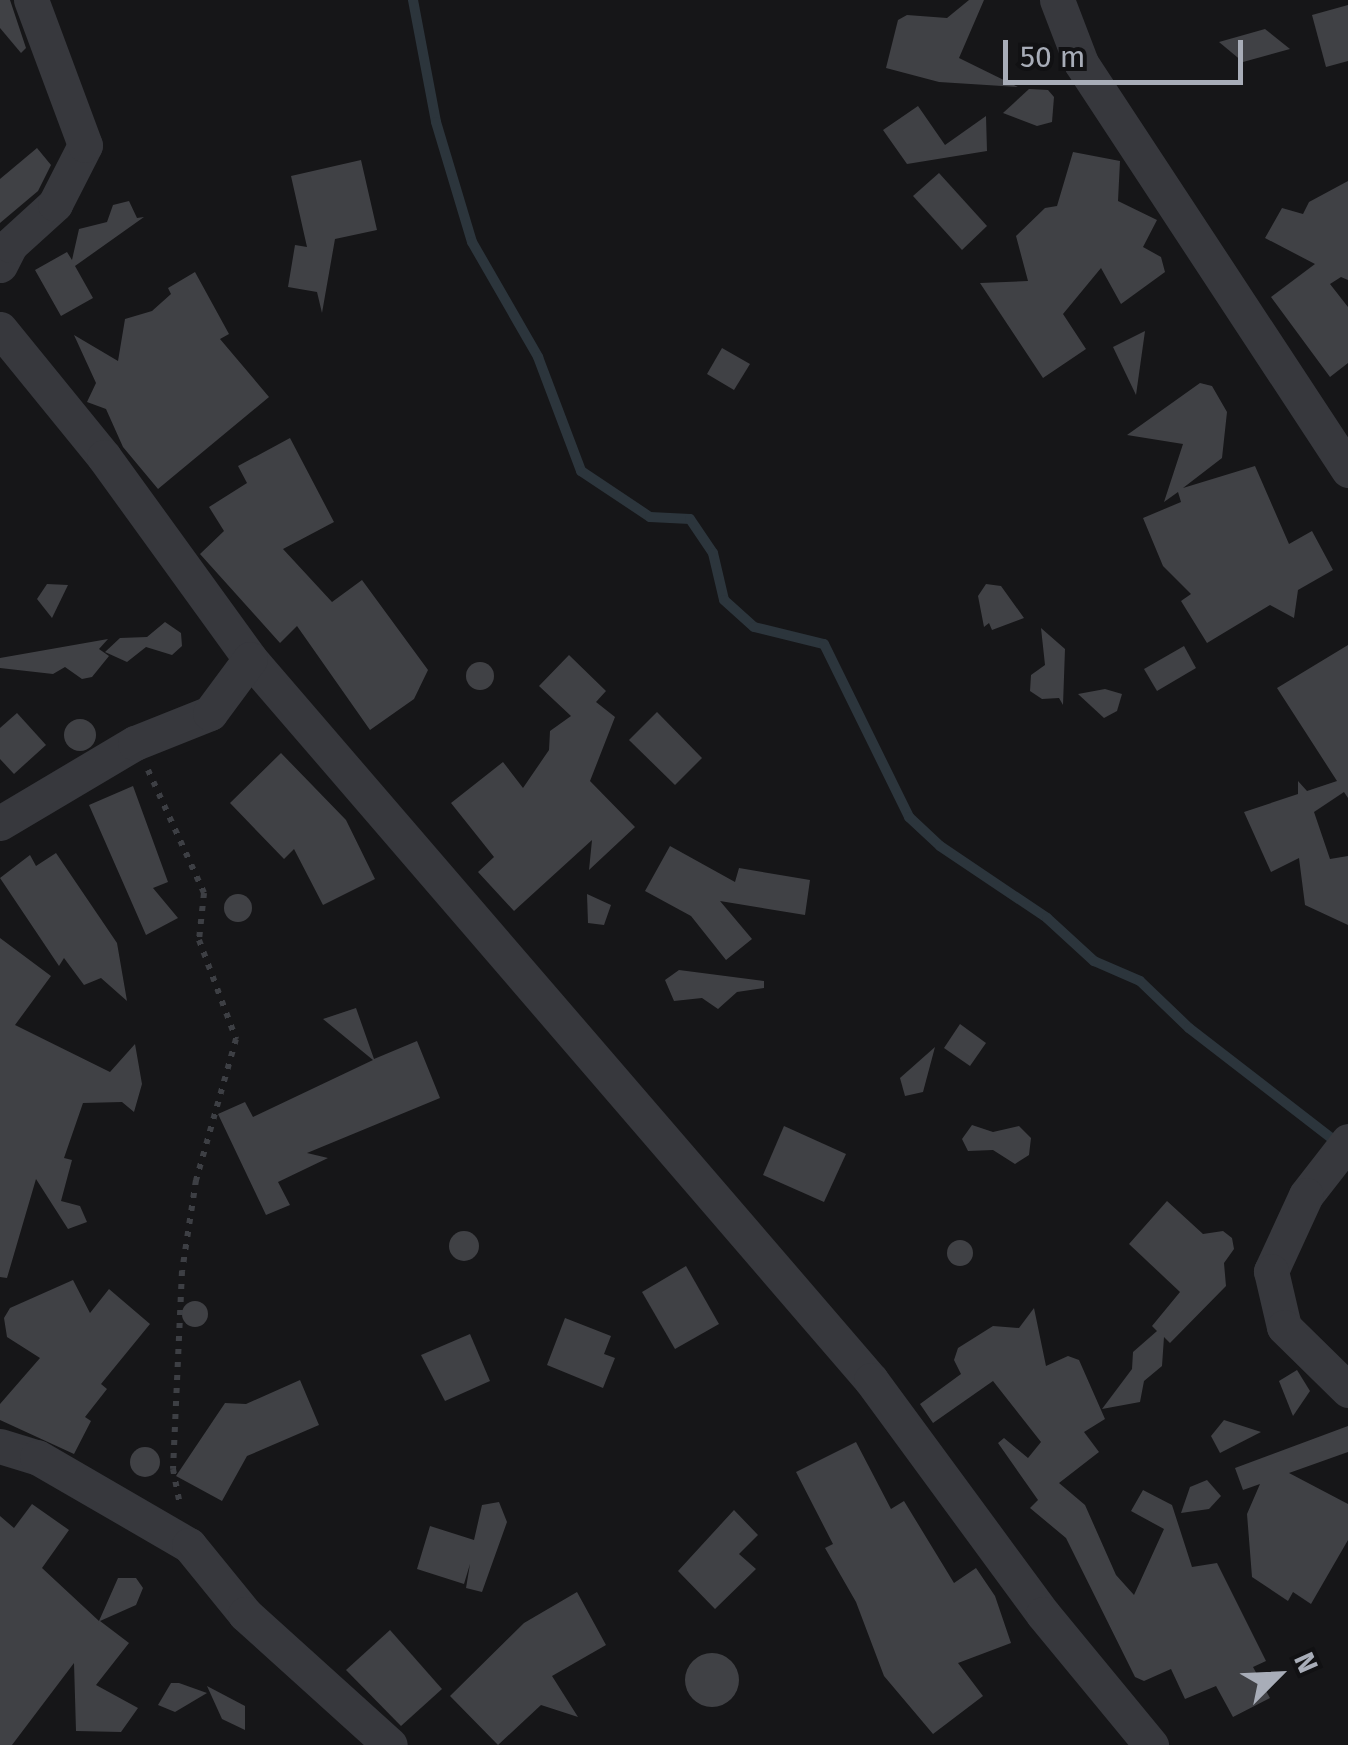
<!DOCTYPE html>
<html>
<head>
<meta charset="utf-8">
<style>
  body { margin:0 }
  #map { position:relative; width:1348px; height:1745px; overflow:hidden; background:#161618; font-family:"Fira Sans",sans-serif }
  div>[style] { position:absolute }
  .stream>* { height:10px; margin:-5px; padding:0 5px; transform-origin:5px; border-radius:5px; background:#2c353c }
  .building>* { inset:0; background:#404145 }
  .round { border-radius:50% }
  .path>* { height:6px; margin-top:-3px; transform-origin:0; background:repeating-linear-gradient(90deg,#3d3f44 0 5px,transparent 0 13px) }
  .street>* { height:35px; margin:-17.5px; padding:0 17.5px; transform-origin:17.5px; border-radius:17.5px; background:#37383d }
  span { translate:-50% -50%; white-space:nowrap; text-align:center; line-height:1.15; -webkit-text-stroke:8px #111113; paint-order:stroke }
  .north { position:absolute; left:1228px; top:1625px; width:100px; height:100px; -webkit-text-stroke:8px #111113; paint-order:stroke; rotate:66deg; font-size:28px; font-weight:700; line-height:40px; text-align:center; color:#a8adb8 }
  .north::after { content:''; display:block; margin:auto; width:35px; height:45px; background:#a8adb8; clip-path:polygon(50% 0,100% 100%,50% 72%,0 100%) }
  .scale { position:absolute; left:1003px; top:40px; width:240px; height:45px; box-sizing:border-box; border:5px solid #a8adb8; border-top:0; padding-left:12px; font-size:30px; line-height:35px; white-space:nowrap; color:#a8adb8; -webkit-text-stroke:8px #111113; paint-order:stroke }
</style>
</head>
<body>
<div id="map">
  <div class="stream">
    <i style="left:413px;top:0;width:124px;rotate:79.3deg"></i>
    <i style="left:436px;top:122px;width:125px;rotate:73.3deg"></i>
    <i style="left:472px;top:242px;width:133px;rotate:60.1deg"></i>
    <i style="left:538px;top:357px;width:122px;rotate:69.3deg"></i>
    <i style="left:581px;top:471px;width:83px;rotate:33.7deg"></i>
    <i style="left:650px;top:517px;width:40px;rotate:2.9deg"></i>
    <i style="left:690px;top:519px;width:41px;rotate:55.9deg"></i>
    <i style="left:713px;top:553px;width:48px;rotate:76.8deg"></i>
    <i style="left:724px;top:600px;width:40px;rotate:42deg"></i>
    <i style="left:754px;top:627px;width:72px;rotate:13.7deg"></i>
    <i style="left:824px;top:644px;width:193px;rotate:63.8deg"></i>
    <i style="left:909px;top:817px;width:42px;rotate:43.1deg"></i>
    <i style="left:940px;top:846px;width:129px;rotate:33.9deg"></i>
    <i style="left:1047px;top:918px;width:64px;rotate:42.5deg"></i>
    <i style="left:1094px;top:961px;width:50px;rotate:23.5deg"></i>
    <i style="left:1140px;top:981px;width:68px;rotate:43.8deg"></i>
    <i style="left:1189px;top:1028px;width:190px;rotate:37.7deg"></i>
  </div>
  <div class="building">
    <i style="clip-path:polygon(0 0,10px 0,26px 48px,21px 53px,0 28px)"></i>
    <i style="clip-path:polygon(969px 0,984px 0,959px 58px,1018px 87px,939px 82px,886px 68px,898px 20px,907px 15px,947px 18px)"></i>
    <i style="clip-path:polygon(1348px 5px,1348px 61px,1326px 67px,1312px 15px)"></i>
    <i style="clip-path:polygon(1265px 29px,1290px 49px,1243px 62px,1219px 42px)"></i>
    <i style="clip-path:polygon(1029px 89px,1048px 90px,1054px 97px,1052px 122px,1037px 126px,1003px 113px)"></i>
    <i style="clip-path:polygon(918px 106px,945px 145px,986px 116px,987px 151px,907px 164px,883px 130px)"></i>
    <i style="clip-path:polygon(37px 148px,51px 165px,38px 191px,0 223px,0 179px)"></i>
    <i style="clip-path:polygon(1073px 152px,1120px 161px,1118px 201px,1157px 220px,1143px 247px,1161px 257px,1165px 272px,1121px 304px,1101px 268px,1063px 314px,1086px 349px,1043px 378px,980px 283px,1028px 281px,1016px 236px,1045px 208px,1057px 206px)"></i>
    <i style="clip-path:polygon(361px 160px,377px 230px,335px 239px,322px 313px,317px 292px,288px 287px,295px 245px,307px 247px,291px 176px)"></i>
    <i style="clip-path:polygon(939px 173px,987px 226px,962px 250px,913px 196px)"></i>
    <i style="clip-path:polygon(1348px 181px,1348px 280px,1341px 277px,1330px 284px,1348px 307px,1348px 363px,1330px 377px,1271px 297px,1315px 264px,1265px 238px,1282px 208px,1303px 214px,1309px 202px)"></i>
    <i style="clip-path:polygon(129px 201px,137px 218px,144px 217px,75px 266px,93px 298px,61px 316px,35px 270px,67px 252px,72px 260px,79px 229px,107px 222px,113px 205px)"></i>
    <i style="clip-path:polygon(195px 272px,229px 334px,220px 339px,269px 397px,158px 489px,123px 447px,106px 409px,87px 402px,96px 383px,74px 335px,118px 361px,125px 319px,152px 311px,171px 294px,168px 288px)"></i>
    <i style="clip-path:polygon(1145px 331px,1136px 395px,1113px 347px)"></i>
    <i style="clip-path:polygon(722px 348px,750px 364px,734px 390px,707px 374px)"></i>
    <i style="clip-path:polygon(1200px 383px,1212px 386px,1227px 412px,1222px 458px,1183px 488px,1255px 466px,1289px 544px,1312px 531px,1333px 570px,1298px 590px,1294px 618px,1270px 605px,1207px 643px,1181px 601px,1191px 594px,1163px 566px,1143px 518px,1181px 502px,1178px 492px,1164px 502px,1183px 444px,1127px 435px)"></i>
    <i style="clip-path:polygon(290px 438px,334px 522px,283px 549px,332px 602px,362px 580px,428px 670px,414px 699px,370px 730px,297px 626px,280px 643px,200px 554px,224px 531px,209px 507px,247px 483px,238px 466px)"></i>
    <i style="clip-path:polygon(47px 584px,68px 585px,52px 618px,37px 599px)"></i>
    <i style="clip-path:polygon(986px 584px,1001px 586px,1024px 618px,992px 630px,989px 623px,984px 627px,978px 596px)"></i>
    <i style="clip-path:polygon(165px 622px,181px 633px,182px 646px,172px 655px,146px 647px,127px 662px,105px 652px,120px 638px,147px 637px)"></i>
    <i style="clip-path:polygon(1041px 628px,1065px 649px,1063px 705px,1059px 698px,1042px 699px,1030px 691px,1031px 675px,1045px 665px)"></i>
    <i style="clip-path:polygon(108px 639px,99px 649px,109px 656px,92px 677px,82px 679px,65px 667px,53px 674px,0 668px,0 658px)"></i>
    <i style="clip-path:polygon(1348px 645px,1348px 798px,1344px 792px,1314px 812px,1330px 859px,1348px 856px,1348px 925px,1305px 905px,1299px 858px,1271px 872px,1244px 812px,1298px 794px,1298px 781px,1307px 791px,1337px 781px,1277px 688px)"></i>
    <i style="clip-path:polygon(1184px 646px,1196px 668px,1157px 691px,1144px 669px)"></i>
    <i style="clip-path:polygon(569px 655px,606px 691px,596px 702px,615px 717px,590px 781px,635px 827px,589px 870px,592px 840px,514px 911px,478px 872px,494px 857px,451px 803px,503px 762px,523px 788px,549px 750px,550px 731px,571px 716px,539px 686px)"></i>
    <i class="round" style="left:466px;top:662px;width:28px;height:28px"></i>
    <i style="clip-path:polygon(1105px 689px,1122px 694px,1117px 711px,1104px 718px,1078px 694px)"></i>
    <i style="clip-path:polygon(657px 712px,702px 758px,675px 785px,629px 740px)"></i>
    <i style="clip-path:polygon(17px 713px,46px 745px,14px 774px,0 759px,0 728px)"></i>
    <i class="round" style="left:64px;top:719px;width:32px;height:32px"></i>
    <i style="clip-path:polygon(281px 753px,346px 820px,375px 879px,323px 905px,294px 849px,284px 859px,230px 803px)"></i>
    <i style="clip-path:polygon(133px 786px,168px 882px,153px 888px,178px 918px,146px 935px,89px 805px)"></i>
    <i style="clip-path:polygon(670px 846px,735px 882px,739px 868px,810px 880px,805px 915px,720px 901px,752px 939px,726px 960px,691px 916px,645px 891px)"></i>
    <i style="clip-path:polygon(56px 853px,117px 943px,127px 1001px,101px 978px,84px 985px,64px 958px,59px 966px,0 878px,30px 855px,36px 866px)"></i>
    <i style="clip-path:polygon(587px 894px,611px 905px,604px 925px,588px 923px)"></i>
    <i class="round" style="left:224px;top:894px;width:28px;height:28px"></i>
    <i style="clip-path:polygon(0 938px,51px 976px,15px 1025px,110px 1072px,135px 1044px,142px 1084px,134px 1112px,122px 1102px,83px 1103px,64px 1158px,72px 1160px,61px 1201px,80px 1206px,87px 1222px,68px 1229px,36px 1179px,7px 1278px,0 1277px)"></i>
    <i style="clip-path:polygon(679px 970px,764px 981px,764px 988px,737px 992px,718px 1009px,702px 998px,674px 1001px,665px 980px)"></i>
    <i style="clip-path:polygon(356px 1008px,374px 1059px,417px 1041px,440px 1098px,307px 1153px,328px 1158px,278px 1182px,290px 1205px,266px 1215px,218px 1114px,245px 1102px,253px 1117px,373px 1060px,323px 1019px)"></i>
    <i style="clip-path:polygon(960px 1024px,986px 1043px,970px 1066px,944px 1048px)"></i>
    <i style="clip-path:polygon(935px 1047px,923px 1092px,905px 1096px,900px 1078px)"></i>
    <i style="clip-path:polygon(972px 1125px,993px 1132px,1019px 1126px,1031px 1138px,1029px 1155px,1015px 1164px,993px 1150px,968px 1151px,962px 1139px)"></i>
    <i style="clip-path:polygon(784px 1126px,846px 1154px,824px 1202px,763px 1175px)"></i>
    <i style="clip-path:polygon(1167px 1201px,1203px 1234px,1223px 1231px,1232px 1238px,1234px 1249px,1224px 1263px,1226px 1286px,1170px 1343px,1164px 1337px,1162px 1366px,1144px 1381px,1140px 1402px,1102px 1409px,1132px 1369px,1133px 1352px,1157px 1331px,1152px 1326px,1180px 1292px,1129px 1244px)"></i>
    <i class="round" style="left:449px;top:1231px;width:30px;height:30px"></i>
    <i class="round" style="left:947px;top:1240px;width:26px;height:26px"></i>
    <i style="clip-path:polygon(686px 1266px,719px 1324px,675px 1349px,642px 1292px)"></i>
    <i style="clip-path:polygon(73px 1280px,90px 1313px,109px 1289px,150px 1324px,101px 1384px,107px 1389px,85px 1417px,91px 1421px,74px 1454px,0 1420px,0 1404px,40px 1358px,7px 1337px,4px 1318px,10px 1308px)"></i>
    <i class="round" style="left:182px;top:1301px;width:26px;height:26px"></i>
    <i style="clip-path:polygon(1034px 1308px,1046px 1366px,1068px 1356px,1079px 1360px,1105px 1419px,1084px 1432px,1099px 1452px,1059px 1483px,1085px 1505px,1116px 1575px,1134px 1595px,1164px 1529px,1131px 1511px,1143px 1490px,1172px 1505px,1192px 1567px,1217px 1563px,1266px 1661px,1253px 1667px,1270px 1698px,1233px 1717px,1216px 1686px,1185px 1699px,1171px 1669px,1144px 1681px,1135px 1677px,1066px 1538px,1030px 1508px,1038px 1500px,998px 1443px,1004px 1438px,1028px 1458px,1041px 1442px,993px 1381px,933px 1423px,920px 1404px,961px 1374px,954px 1360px,958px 1348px,993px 1326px,1019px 1328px)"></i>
    <i style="clip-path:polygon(565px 1318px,611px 1336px,604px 1354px,615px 1358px,603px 1388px,547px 1365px)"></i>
    <i style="clip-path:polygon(470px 1334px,490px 1381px,445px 1401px,421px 1355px)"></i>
    <i style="clip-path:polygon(1297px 1370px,1310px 1391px,1293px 1416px,1279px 1381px)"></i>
    <i style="clip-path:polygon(300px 1380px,319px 1425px,247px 1456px,222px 1501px,176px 1476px,225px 1403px,246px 1404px)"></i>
    <i style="clip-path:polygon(1224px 1420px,1261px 1432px,1220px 1453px,1211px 1436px)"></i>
    <i style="clip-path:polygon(1348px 1426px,1348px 1452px,1289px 1473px,1348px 1504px,1348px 1540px,1311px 1604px,1293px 1592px,1288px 1601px,1252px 1577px,1247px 1514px,1260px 1484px,1243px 1490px,1235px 1468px)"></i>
    <i style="clip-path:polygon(856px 1442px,891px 1509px,904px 1501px,954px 1583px,976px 1568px,995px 1596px,1011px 1643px,958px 1663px,983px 1696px,933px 1734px,884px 1676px,856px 1602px,825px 1548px,833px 1544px,796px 1472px)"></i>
    <i class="round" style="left:130px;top:1447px;width:30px;height:30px"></i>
    <i style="clip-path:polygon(1207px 1480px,1221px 1496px,1209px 1509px,1181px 1513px,1190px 1487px)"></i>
    <i style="clip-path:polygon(499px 1502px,507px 1522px,482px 1592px,466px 1588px,470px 1564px,464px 1584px,417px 1569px,430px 1526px,474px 1540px,482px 1505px)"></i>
    <i style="clip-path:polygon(32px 1504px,69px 1530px,42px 1568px,99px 1621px,118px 1578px,136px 1578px,143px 1588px,136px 1605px,100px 1621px,129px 1643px,96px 1685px,138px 1708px,121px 1732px,76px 1731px,74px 1663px,12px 1745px,0 1745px,0 1516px,14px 1528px)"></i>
    <i style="clip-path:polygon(734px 1510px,758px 1535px,739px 1554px,756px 1569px,715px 1609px,678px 1571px)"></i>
    <i style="clip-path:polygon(577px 1592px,606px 1645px,552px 1676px,578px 1717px,541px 1705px,498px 1745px,450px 1696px,524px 1623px)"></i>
    <i style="clip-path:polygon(390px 1630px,442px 1689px,401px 1726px,346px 1670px)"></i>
    <i class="round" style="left:685px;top:1653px;width:54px;height:54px"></i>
    <i style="clip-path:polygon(171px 1683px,179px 1683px,207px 1693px,175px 1712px,158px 1705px)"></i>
    <i style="clip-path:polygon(207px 1686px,245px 1706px,245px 1730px,222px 1719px)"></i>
  </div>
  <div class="path">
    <i style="left:148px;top:770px;width:135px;rotate:65.5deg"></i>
    <i style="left:204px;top:893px;width:47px;rotate:96.1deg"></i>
    <i style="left:199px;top:940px;width:106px;rotate:69.5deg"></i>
    <i style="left:236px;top:1039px;width:147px;rotate:105.8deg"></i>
    <i style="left:196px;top:1180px;width:92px;rotate:98.7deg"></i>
    <i style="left:182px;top:1271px;width:198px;rotate:92.6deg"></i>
    <i style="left:173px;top:1469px;width:32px;rotate:79deg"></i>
  </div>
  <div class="street">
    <i style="left:1057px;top:0;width:67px;rotate:69.1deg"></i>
    <i style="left:1081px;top:63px;width:487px;rotate:56.7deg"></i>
    <i style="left:0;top:265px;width:22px;rotate:-63deg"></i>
    <i style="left:10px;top:245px;width:61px;rotate:-42.3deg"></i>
    <i style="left:55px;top:204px;width:66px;rotate:-63deg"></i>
    <i style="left:85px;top:145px;width:155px;rotate:-110.4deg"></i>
    <i style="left:0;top:329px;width:165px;rotate:50.9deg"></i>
    <i style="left:104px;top:457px;width:249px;rotate:54.1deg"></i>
    <i style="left:250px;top:659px;width:952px;rotate:49.26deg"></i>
    <i style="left:871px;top:1380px;width:290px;rotate:53.7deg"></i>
    <i style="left:1043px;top:1614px;width:170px;rotate:50.5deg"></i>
    <i style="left:0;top:823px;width:157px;rotate:-30.7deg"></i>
    <i style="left:135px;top:743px;width:81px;rotate:-21.8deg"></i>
    <i style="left:210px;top:713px;width:67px;rotate:-53.5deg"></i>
    <i style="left:1348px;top:1141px;width:68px;rotate:127.9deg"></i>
    <i style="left:1306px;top:1195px;width:84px;rotate:114.7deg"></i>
    <i style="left:1271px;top:1271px;width:57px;rotate:76.9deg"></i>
    <i style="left:1284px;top:1327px;width:90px;rotate:44.5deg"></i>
    <i style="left:0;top:1446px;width:39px;rotate:17deg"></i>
    <i style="left:37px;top:1457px;width:176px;rotate:30.1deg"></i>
    <i style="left:189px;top:1545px;width:89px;rotate:50.9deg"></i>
    <i style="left:245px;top:1614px;width:195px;rotate:42.1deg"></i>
  </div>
  <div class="north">N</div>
  <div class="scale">50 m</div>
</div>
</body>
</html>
